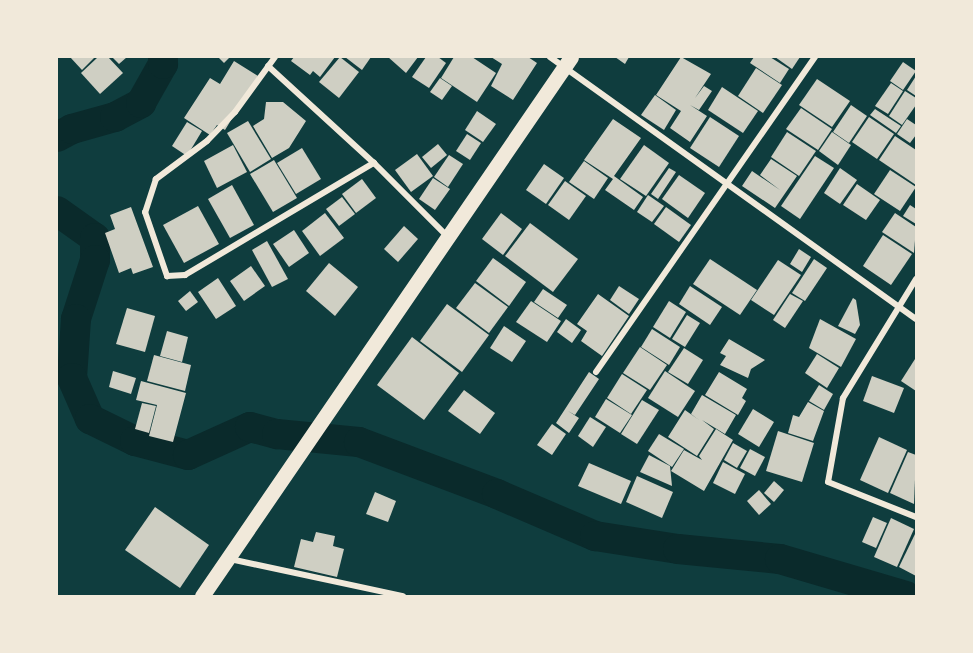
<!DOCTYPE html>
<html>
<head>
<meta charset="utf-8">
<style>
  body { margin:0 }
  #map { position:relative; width:973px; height:653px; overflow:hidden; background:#0f3d3e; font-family:Montserrat,sans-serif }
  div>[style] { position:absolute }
  .river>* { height:30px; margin:-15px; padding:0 15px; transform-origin:15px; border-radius:15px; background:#0a2a2b }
  .building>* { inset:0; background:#cfcfc3 }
  .minor>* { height:6px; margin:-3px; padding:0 3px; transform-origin:3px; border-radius:3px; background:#f1e9da }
  .primary>* { height:15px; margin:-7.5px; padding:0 7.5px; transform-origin:7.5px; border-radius:7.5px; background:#f1e9da }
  span { translate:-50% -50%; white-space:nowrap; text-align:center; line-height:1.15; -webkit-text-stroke:4.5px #f1e9da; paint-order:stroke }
  .frame { position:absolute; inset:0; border:58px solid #f1e9da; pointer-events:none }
</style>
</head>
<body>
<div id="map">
  <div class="river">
    <i style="left:57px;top:137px;width:17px;rotate:-28deg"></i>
    <i style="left:72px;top:129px;width:45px;rotate:-15.6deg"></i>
    <i style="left:115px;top:117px;width:30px;rotate:-28deg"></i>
    <i style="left:141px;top:103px;width:45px;rotate:-60.6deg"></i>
    <i style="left:163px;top:64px;width:7px;rotate:-90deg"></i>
    <i style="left:57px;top:211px;width:47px;rotate:35.4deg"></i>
    <i style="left:95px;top:238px;width:22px;rotate:90deg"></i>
    <i style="left:95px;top:260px;width:62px;rotate:107.9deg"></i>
    <i style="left:76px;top:319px;width:59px;rotate:93.9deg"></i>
    <i style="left:72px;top:378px;width:45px;rotate:66.3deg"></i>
    <i style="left:90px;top:419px;width:50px;rotate:26.1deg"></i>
    <i style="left:135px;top:441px;width:55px;rotate:14.8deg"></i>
    <i style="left:188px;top:455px;width:68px;rotate:-24.3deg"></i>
    <i style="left:250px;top:427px;width:28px;rotate:15deg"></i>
    <i style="left:277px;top:434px;width:82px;rotate:5.6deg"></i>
    <i style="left:359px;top:442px;width:147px;rotate:20.6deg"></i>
    <i style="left:497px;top:494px;width:107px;rotate:23.2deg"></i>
    <i style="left:595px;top:536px;width:84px;rotate:8.9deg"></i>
    <i style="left:678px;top:549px;width:102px;rotate:5.6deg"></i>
    <i style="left:780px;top:559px;width:131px;rotate:16.4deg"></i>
  </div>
  <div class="building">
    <i style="clip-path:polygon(70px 57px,95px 57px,82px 70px)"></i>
    <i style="clip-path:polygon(98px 57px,108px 57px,123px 73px,100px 94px,81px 73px)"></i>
    <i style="clip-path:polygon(112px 57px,127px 57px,119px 64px)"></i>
    <i style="clip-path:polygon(218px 57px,230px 57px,224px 63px)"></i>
    <i style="clip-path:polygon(294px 57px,335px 57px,320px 77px,313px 71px,310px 75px,291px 61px)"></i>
    <i style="clip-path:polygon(340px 57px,359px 72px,339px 98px,319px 82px)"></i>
    <i style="clip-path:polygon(345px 57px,371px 57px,362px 70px)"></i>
    <i style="clip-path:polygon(388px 57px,418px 57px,406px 73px)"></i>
    <i style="clip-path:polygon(426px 57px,438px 57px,446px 63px,429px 88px,412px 77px)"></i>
    <i style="clip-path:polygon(454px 57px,472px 57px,496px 73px,477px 102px,441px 78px)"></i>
    <i style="clip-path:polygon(491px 57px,528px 57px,537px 63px,513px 100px,491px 86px,502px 64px)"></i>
    <i style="clip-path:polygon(615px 57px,629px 57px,625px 64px)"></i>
    <i style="clip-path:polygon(681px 57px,711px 74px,695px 98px,704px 86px,712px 91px,699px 110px,690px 105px,707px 116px,690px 142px,670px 128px,681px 111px,656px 95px)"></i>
    <i style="clip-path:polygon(754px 57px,770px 57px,789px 69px,780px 83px,750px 63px)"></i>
    <i style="clip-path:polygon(775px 57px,800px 57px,792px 69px)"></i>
    <i style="clip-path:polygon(234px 61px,258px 76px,225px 130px,217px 125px,210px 135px,184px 118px,210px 78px,220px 84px)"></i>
    <i style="clip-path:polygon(903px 62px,916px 71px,903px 90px,890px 81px)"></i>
    <i style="clip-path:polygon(756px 68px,782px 85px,763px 113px,738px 96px)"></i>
    <i style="clip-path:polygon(916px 76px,916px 96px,907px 90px)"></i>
    <i style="clip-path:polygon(440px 78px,452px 86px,442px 100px,430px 92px)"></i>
    <i style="clip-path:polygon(817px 79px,850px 101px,832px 127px,799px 105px)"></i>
    <i style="clip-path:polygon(891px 83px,903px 91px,888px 114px,875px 106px)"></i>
    <i style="clip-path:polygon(722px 87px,758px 111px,743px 133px,708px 110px)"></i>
    <i style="clip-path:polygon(905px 91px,916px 98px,916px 105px,902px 125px,889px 116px)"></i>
    <i style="clip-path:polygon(655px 95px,676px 110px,664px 130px,641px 115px)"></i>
    <i style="clip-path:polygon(266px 102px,283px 102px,306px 121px,289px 148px,272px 158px,253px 126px,264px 119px)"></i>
    <i style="clip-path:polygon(851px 105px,867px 116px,849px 143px,833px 132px)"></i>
    <i style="clip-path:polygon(801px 108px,832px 129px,818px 150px,786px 129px)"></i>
    <i style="clip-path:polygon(875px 109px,901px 126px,896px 133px,870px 115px)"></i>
    <i style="clip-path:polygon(477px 111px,496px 124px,483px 142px,465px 130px)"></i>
    <i style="clip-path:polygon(710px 117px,739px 136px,719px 167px,690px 148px)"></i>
    <i style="clip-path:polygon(869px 117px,894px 134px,877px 159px,852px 142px)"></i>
    <i style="clip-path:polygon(613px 119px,641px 138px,614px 176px,643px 197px,634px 210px,605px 190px,613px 179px,584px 160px)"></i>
    <i style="clip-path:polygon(907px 119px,916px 125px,916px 135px,910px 143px,897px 134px)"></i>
    <i style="clip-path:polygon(248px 121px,271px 159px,250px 172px,227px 133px)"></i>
    <i style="clip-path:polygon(187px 122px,202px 131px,187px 156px,172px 146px)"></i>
    <i style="clip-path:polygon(787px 132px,816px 151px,799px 176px,771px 157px)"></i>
    <i style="clip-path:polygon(832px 132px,851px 145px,838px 165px,819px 151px)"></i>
    <i style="clip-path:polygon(467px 134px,481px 143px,470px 160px,456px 151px)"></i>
    <i style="clip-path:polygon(895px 136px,916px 150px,916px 185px,879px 160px)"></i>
    <i style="clip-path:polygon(438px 144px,447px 155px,431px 168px,422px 157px)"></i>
    <i style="clip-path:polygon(233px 145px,247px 172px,217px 188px,204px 161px)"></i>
    <i style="clip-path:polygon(644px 145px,669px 163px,646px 196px,620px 179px)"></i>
    <i style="clip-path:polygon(302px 148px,321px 179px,296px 194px,277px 163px)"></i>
    <i style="clip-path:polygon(417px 154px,433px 176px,411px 192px,395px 170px)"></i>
    <i style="clip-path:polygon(449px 155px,463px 164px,448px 187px,434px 177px)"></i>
    <i style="clip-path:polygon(815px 156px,834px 168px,800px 219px,781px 206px)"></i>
    <i style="clip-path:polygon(771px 159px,797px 176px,775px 208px,742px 186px,752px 171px,780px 190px,760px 175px)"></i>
    <i style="clip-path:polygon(274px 160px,297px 198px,273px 212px,250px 174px)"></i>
    <i style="clip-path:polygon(584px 161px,608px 178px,594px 199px,569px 182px)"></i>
    <i style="clip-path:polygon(544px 164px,564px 178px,546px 204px,526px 190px)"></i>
    <i style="clip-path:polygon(669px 168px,676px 172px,658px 199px,651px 194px)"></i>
    <i style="clip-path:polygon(840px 168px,857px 180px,840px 204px,824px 193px)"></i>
    <i style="clip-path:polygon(890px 170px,916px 187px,900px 211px,874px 194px)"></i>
    <i style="clip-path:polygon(679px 175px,705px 193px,688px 218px,662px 199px)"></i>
    <i style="clip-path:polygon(433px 178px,450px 189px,435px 210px,419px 199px)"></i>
    <i style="clip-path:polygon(362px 179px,376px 198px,356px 213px,342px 194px)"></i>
    <i style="clip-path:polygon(565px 181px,586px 196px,569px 220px,548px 205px)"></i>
    <i style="clip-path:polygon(857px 184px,880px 200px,866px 220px,843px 205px)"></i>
    <i style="clip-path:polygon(232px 185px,254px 225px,230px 238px,208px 199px)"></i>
    <i style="clip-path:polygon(648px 195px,664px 206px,652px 222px,637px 212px)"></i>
    <i style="clip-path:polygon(342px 197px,355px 214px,339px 226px,326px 209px)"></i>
    <i style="clip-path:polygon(910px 205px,916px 209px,916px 224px,903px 216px)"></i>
    <i style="clip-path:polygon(198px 206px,219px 244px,184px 263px,163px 225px)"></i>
    <i style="clip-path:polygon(131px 207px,153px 267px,133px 274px,131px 268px,119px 273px,105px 233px,115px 229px,110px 215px)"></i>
    <i style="clip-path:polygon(666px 207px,691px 225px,679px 242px,654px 224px)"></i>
    <i style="clip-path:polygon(325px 213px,344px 238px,320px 256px,302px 231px)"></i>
    <i style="clip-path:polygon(501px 213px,522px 229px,503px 255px,482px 239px)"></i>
    <i style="clip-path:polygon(895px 213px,916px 227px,914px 253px,882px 232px)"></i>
    <i style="clip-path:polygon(530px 223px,578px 259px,553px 292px,505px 256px)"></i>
    <i style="clip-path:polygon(404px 226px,418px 239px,398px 262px,384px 249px)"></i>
    <i style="clip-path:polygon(294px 230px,309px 253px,289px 267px,273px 244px)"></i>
    <i style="clip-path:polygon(883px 235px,912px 254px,891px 285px,863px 266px)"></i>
    <i style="clip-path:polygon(267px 241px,288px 279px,272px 287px,252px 250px)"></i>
    <i style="clip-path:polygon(799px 249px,811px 257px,802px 272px,790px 264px)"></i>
    <i style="clip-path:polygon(493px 258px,526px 282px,509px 306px,476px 281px)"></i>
    <i style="clip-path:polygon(710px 259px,757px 290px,740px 315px,693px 284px)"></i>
    <i style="clip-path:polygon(814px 259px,827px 268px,805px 301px,792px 293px)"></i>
    <i style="clip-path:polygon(778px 260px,801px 275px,774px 315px,751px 300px)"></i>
    <i style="clip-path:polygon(329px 263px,358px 287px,335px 316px,306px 291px)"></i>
    <i style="clip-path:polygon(251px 266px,265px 286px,244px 301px,230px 281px)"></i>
    <i style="clip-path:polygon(218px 278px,236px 306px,216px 319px,198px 292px)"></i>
    <i style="clip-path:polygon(475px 283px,508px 307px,489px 333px,456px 308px)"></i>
    <i style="clip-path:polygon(619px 286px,639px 299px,629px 314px,610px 300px)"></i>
    <i style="clip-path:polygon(690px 286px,722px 307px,710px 325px,679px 304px)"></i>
    <i style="clip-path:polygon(543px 289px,567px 305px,558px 318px,534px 302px)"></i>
    <i style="clip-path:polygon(190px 291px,198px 302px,186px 311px,178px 301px)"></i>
    <i style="clip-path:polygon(598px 294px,629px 316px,602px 356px,581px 341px,587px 331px,577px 324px)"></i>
    <i style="clip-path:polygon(790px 294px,803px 301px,785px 328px,773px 320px)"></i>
    <i style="clip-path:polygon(853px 298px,856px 300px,860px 325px,855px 334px,838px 326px)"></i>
    <i style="clip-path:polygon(531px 301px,561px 321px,547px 342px,516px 322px)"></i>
    <i style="clip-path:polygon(669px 301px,686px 312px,670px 338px,653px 327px)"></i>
    <i style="clip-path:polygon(447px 304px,489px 335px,462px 372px,420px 341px)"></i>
    <i style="clip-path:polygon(127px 308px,155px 316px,145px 352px,116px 344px)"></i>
    <i style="clip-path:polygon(687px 315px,700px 323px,685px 347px,672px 339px)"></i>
    <i style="clip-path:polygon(566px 319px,581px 330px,572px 343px,557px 332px)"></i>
    <i style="clip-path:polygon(820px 319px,856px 339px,841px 367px,809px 348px)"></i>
    <i style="clip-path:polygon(504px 326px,526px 341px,512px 362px,490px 348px)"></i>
    <i style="clip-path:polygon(652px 329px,680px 347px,669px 365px,641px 347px)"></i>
    <i style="clip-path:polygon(167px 331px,188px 337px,182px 362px,160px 356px)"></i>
    <i style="clip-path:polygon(412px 337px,459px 373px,424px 420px,377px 385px)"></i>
    <i style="clip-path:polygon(729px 339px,765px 360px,751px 369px,748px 378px,720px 365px,726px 356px,720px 353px)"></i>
    <i style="clip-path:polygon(640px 347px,667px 365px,650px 390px,623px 373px)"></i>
    <i style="clip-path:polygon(684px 348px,703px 360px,688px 384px,668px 372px)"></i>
    <i style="clip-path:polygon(817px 354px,839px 368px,827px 388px,805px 373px)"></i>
    <i style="clip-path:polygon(154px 355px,191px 365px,185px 391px,147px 381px)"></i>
    <i style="clip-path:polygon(915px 359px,916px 360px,916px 391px,901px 381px)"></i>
    <i style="clip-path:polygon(113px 371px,136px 378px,131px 394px,109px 387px)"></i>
    <i style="clip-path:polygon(665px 371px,695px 391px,678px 417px,648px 398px)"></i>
    <i style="clip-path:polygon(589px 372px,599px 379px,575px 415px,568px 411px,579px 418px,569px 433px,556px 423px)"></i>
    <i style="clip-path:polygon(719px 372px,747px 389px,742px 398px,746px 401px,738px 415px,705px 395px)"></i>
    <i style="clip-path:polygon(622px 374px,647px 390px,631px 414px,607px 398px)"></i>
    <i style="clip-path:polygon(872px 376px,904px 388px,894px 413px,863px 401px)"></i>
    <i style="clip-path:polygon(141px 381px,186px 393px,173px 442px,149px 436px,157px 405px,136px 400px)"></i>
    <i style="clip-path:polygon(819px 385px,833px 394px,824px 410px,809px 401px)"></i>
    <i style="clip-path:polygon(464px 390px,495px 413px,480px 434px,448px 411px)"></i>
    <i style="clip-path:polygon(702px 395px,736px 415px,725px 434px,702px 420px,714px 429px,697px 456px,668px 437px,685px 410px,699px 420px,691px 414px)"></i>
    <i style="clip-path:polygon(606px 399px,632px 415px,620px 433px,595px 417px)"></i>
    <i style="clip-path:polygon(642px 400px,659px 410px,637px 444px,621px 434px)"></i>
    <i style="clip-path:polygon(808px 402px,824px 411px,813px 441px,788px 433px,793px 415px,799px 417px)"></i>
    <i style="clip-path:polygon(142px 403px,156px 406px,149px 433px,135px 429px)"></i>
    <i style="clip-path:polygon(753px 409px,774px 422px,759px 447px,738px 434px)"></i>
    <i style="clip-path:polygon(590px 417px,606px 427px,593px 447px,578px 436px)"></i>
    <i style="clip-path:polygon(552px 424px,566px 434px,552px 455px,537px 445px)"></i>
    <i style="clip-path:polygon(716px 429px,733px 440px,704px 491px,671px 471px,684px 450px,702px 460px,699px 456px)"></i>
    <i style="clip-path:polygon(778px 431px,814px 443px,802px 482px,766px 471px)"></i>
    <i style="clip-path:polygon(659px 434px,684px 449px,672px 467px,648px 451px)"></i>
    <i style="clip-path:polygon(879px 437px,907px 450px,888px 493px,860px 480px)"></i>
    <i style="clip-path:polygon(733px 443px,747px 451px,737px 468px,724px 460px)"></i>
    <i style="clip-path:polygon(750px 449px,765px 457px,755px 476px,740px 468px)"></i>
    <i style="clip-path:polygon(908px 452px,916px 455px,914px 504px,890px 493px)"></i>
    <i style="clip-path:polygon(649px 455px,670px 466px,672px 486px,640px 472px)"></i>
    <i style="clip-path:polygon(723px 462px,745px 474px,735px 494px,713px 483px)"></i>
    <i style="clip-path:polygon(589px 463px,631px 481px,621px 504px,578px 486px)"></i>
    <i style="clip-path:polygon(637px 476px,673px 492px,662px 518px,626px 502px)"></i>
    <i style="clip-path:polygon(774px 481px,784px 490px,774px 502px,764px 493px)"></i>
    <i style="clip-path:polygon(759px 490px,771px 504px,759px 515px,747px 501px)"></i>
    <i style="clip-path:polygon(375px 492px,396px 501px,388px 522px,366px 514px)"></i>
    <i style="clip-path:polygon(155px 507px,209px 545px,180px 588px,125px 550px)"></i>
    <i style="clip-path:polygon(873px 517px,887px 523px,876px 548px,862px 542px)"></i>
    <i style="clip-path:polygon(891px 518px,914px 529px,897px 567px,874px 557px)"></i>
    <i style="clip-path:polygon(316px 532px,335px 536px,333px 546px,344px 549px,337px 577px,294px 567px,301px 539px,313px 542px)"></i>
    <i style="clip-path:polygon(916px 532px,916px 576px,899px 567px)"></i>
  </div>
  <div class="minor">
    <i style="left:275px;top:57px;width:68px;rotate:126deg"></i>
    <i style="left:235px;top:112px;width:40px;rotate:134deg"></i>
    <i style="left:207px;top:141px;width:64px;rotate:143.3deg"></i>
    <i style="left:156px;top:179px;width:35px;rotate:108deg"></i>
    <i style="left:145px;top:212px;width:68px;rotate:71deg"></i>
    <i style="left:167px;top:276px;width:18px;rotate:-3deg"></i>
    <i style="left:185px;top:275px;width:220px;rotate:-30.7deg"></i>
    <i style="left:550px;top:57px;width:450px;rotate:35.6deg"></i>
    <i style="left:268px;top:66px;width:144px;rotate:42.5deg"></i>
    <i style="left:374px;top:163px;width:103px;rotate:45deg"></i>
    <i style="left:916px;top:279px;width:140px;rotate:121.5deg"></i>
    <i style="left:843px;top:398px;width:85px;rotate:100.1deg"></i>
    <i style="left:828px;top:482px;width:95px;rotate:21.7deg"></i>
    <i style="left:596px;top:372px;width:384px;rotate:-55.2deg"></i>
    <i style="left:230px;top:559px;width:177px;rotate:12.1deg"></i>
  </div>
  <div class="primary">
    <i style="left:202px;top:596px;width:653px;rotate:-55.6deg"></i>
  </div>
  <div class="frame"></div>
</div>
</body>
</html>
